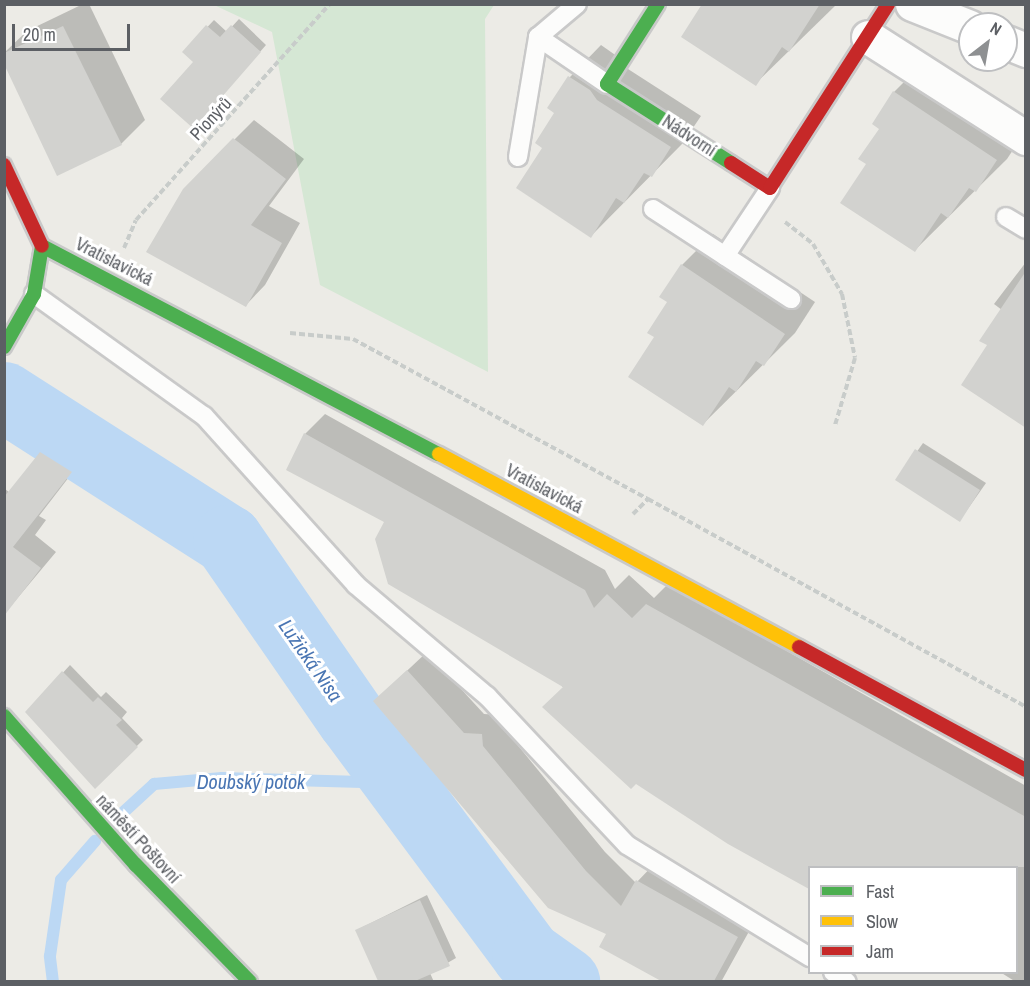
<!DOCTYPE html>
<html>
<head>
<meta charset="utf-8">
<style>
  body { margin:0 }
  #map { position:relative; width:1030px; height:986px; overflow:hidden; background:#ecebe6; font-family:"Archivo Narrow",sans-serif }
  div>[style] { position:absolute }
  .green>* { inset:0; background:#d5e7d4 }
  .shadow>* { inset:0; background:#0003 }
  .stream>* { height:12px; margin:-6px; padding:0 6px; transform-origin:6px; border-radius:6px; background:#bcd8f4 }
  .river>* { height:70px; margin:-35px; padding:0 35px; transform-origin:35px; border-radius:35px; background:#bcd8f4 }
  .building>* { inset:0; background:#d2d2cf }
  .path>* { height:4px; margin-top:-2px; transform-origin:0; background:repeating-linear-gradient(90deg,#c8ccca 0 6px,transparent 0 9px) }
  .roads { filter:drop-shadow(2px 0 #c9c9c9) drop-shadow(-2px 0 #c9c9c9) drop-shadow(0 2px #c9c9c9) drop-shadow(0 -2px #c9c9c9) }
  .lane>* { height:18px; margin:-9px; padding:0 9px; transform-origin:9px; border-radius:9px; background:#fcfcfb }
  .street>* { height:33px; margin:-16.5px; padding:0 16.5px; transform-origin:16.5px; border-radius:16.5px; background:#fcfcfb }
  .fast>* { height:14px; margin:-7px; padding:0 7px; transform-origin:7px; border-radius:7px; background:#4caf50 }
  .slow>* { height:14px; margin:-7px; padding:0 7px; transform-origin:7px; border-radius:7px; background:#ffc107 }
  .jam>* { height:14px; margin:-7px; padding:0 7px; transform-origin:7px; border-radius:7px; background:#c62828 }
  span { translate:-50% -50%; white-space:nowrap; text-align:center; line-height:1.15; -webkit-text-stroke:6px #fff; paint-order:stroke }
  .street-label { font-size:18px; color:#5c5f64 }
  .water-label { font-size:20px; color:#4975b3; font-style:italic }
  .frame { position:absolute; inset:0; border:6px solid #5c5f64; pointer-events:none }
  .legend { position:absolute; left:808px; top:866px; width:210px; height:108px; box-sizing:border-box; background:#fff; border:2px solid #bebfc1; margin:0; padding:8px 10px; list-style:none; font-size:18px; color:#5c5f64 }
  .legend li { display:flex; align-items:center; gap:12px; height:30px }
  .legend b { width:30px; border:2px solid #bebfc1 }
  .north { position:absolute; left:958px; top:12px; width:60px; height:60px; box-sizing:border-box; background:#fff; border:2px solid #bebfc1; border-radius:50%; rotate:31deg; font-size:16px; font-weight:700; line-height:24px; text-align:center; color:#5c5f64 }
  .north::after { content:''; display:block; margin:auto; width:21px; height:27px; background:#8e9092; clip-path:polygon(50% 0,100% 100%,50% 72%,0 100%) }
  .scale { position:absolute; left:12px; top:24px; width:118px; height:27px; box-sizing:border-box; border:3px solid #5c5f64; border-top:0; padding-left:8px; font-size:18px; line-height:21px; white-space:nowrap; color:#5c5f64; -webkit-text-stroke:4px #fff; paint-order:stroke }
</style>
</head>
<body>
<div id="map">
  <div class="green">
    <i style="clip-path:polygon(214px 5px,494px 5px,485px 19px,488px 372px,320px 285px,272px 32px)"></i>
  </div>
  <div class="shadow">
    <i style="clip-path:polygon(83px 4px,89px 4px,145px 120px,121px 144px,4px 53px,27px 31px)"></i>
    <i style="clip-path:polygon(704px 4px,837px 4px,755px 84px)"></i>
    <i style="clip-path:polygon(239px 19px,266px 45px,200px 120px,196px 62px,184px 52px,214px 20px,227px 32px)"></i>
    <i style="clip-path:polygon(601px 45px,621px 59px,628px 69px,701px 116px,682px 144px,591px 236px,544px 148px,556px 113px,549px 108px,570px 77px)"></i>
    <i style="clip-path:polygon(925px 61px,1026px 130px,1007px 159px,915px 250px,868px 163px,894px 92px)"></i>
    <i style="clip-path:polygon(254px 120px,304px 159px,269px 206px,300px 223px,265px 285px,246px 305px,184px 190px)"></i>
    <i style="clip-path:polygon(713px 234px,815px 302px,795px 333px,703px 424px,656px 337px,682px 265px)"></i>
    <i style="clip-path:polygon(1026px 262px,1026px 426px,989px 345px,1002px 310px,994px 304px)"></i>
    <i style="clip-path:polygon(325px 414px,605px 570px,615px 589px,629px 575px,654px 598px,668px 584px,1026px 786px,1026px 982px,1016px 982px,1000px 972px,1016px 972px,1016px 868px,810px 868px,810px 888px,729px 842px,386px 522px,305px 434px)"></i>
    <i style="clip-path:polygon(57px 437px,86px 455px,39px 516px,46px 520px,35px 535px,56px 552px,5px 613px,4px 488px,10px 493px)"></i>
    <i style="clip-path:polygon(923px 443px,986px 483px,960px 520px,897px 480px)"></i>
    <i style="clip-path:polygon(427px 652px,484px 714px,501px 715px,502px 726px,605px 852px,636px 883px,657px 861px,757px 917px,721px 982px,664px 982px,601px 946px,608px 933px,395px 682px)"></i>
    <i style="clip-path:polygon(70px 665px,101px 697px,106px 692px,127px 712px,122px 718px,143px 740px,95px 787px,27px 712px)"></i>
    <i style="clip-path:polygon(427px 895px,456px 958px,430px 973px,434px 982px,380px 982px,357px 930px)"></i>
  </div>
  <div class="stream">
    <i style="left:116px;top:819px;width:52px;rotate:-42.6deg"></i>
    <i style="left:154px;top:784px;width:68px;rotate:-5deg"></i>
    <i style="left:222px;top:778px;width:177px;rotate:1.6deg"></i>
    <i style="left:53px;top:982px;width:26px;rotate:-97deg"></i>
    <i style="left:50px;top:956px;width:77px;rotate:-81.8deg"></i>
    <i style="left:61px;top:880px;width:52px;rotate:-48.9deg"></i>
  </div>
  <div class="river">
    <i style="left:4px;top:397px;width:266px;rotate:32.6deg"></i>
    <i style="left:228px;top:540px;width:218px;rotate:55.3deg"></i>
    <i style="left:352px;top:719px;width:294px;rotate:53.4deg"></i>
    <i style="left:527px;top:955px;width:47px;rotate:35.4deg"></i>
  </div>
  <div class="building">
    <i style="clip-path:polygon(702px 4px,820px 4px,789px 52px,782px 47px,756px 86px,681px 37px)"></i>
    <i style="clip-path:polygon(206px 25px,220px 37px,231px 25px,261px 52px,194px 129px,160px 99px,193px 62px,182px 52px)"></i>
    <i style="clip-path:polygon(63px 26px,122px 145px,57px 176px,4px 64px,4px 53px)"></i>
    <i style="clip-path:polygon(568px 76px,590px 90px,597px 100px,671px 147px,652px 177px,644px 173px,624px 203px,616px 198px,591px 238px,516px 188px,542px 148px,535px 143px,554px 113px,547px 108px)"></i>
    <i style="clip-path:polygon(893px 91px,997px 160px,976px 192px,969px 188px,948px 218px,941px 213px,915px 252px,840px 203px,866px 164px,858px 159px,879px 129px,872px 124px)"></i>
    <i style="clip-path:polygon(233px 138px,286px 179px,251px 225px,282px 243px,246px 307px,146px 252px,183px 189px)"></i>
    <i style="clip-path:polygon(681px 264px,785px 334px,764px 366px,756px 361px,736px 392px,729px 387px,703px 426px,628px 377px,654px 337px,647px 333px,667px 302px,659px 297px)"></i>
    <i style="clip-path:polygon(1026px 271px,1026px 428px,961px 385px,987px 345px,979px 341px)"></i>
    <i style="clip-path:polygon(304px 433px,585px 590px,594px 608px,607px 594px,632px 618px,646px 604px,1026px 817px,1026px 867px,810px 867px,809px 889px,728px 844px,636px 784px,631px 789px,542px 707px,563px 687px,388px 584px,375px 539px,384px 522px,286px 470px)"></i>
    <i style="clip-path:polygon(915px 449px,980px 490px,960px 522px,895px 480px)"></i>
    <i style="clip-path:polygon(40px 452px,72px 472px,13px 547px,41px 568px,4px 616px,4px 497px)"></i>
    <i style="clip-path:polygon(407px 670px,464px 733px,482px 734px,483px 746px,586px 871px,621px 906px,636px 880px,738px 937px,714px 981px,661px 981px,599px 947px,606px 934px,548px 908px,373px 701px)"></i>
    <i style="clip-path:polygon(62px 671px,93px 702px,98px 697px,122px 720px,116px 725px,138px 747px,95px 789px,25px 712px)"></i>
    <i style="clip-path:polygon(420px 900px,450px 966px,415px 981px,378px 981px,355px 930px)"></i>
  </div>
  <div class="path">
    <i style="left:785px;top:222px;width:36px;rotate:38deg"></i>
    <i style="left:813px;top:244px;width:58px;rotate:59.9deg"></i>
    <i style="left:842px;top:294px;width:65px;rotate:78.5deg"></i>
    <i style="left:855px;top:358px;width:70px;rotate:106.6deg"></i>
    <i style="left:124px;top:248px;width:30px;rotate:-67deg"></i>
    <i style="left:136px;top:220px;width:290px;rotate:-48.1deg"></i>
    <i style="left:290px;top:333px;width:63px;rotate:5.4deg"></i>
    <i style="left:353px;top:339px;width:336px;rotate:28.5deg"></i>
    <i style="left:633px;top:514px;width:21px;rotate:-45deg"></i>
    <i style="left:648px;top:499px;width:431px;rotate:28.8deg"></i>
  </div>
  <div class="roads">
    <div class="lane">
      <i style="left:538px;top:37px;width:83px;rotate:34.3deg"></i>
      <i style="left:518px;top:157px;width:122px;rotate:-80.5deg"></i>
      <i style="left:538px;top:37px;width:51px;rotate:-40.2deg"></i>
      <i style="left:653px;top:209px;width:165px;rotate:33.1deg"></i>
      <i style="left:1006px;top:217px;width:23px;rotate:31deg"></i>
      <i style="left:725px;top:256px;width:82px;rotate:-56.5deg"></i>
      <i style="left:34px;top:294px;width:209px;rotate:35.7deg"></i>
      <i style="left:204px;top:416px;width:227px;rotate:48deg"></i>
      <i style="left:356px;top:585px;width:172px;rotate:40.3deg"></i>
      <i style="left:487px;top:696px;width:204px;rotate:46.8deg"></i>
      <i style="left:627px;top:845px;width:215px;rotate:31.5deg"></i>
      <i style="left:833px;top:972px;width:17px;rotate:36deg"></i>
    </div>
    <div class="street">
      <i style="left:912px;top:4px;width:62px;rotate:21.6deg"></i>
      <i style="left:868px;top:37px;width:188px;rotate:32.6deg"></i>
      <i style="left:1006px;top:42px;width:22px;rotate:22deg"></i>
    </div>
    <div class="fast">
      <i style="left:658px;top:4px;width:95px;rotate:122.5deg"></i>
      <i style="left:607px;top:84px;width:147px;rotate:32.5deg"></i>
      <i style="left:42px;top:246px;width:448px;rotate:27.7deg"></i>
      <i style="left:4px;top:347px;width:61px;rotate:-60.5deg"></i>
      <i style="left:34px;top:294px;width:49px;rotate:-80.5deg"></i>
      <i style="left:4px;top:716px;width:199px;rotate:48.5deg"></i>
      <i style="left:136px;top:865px;width:163px;rotate:45.7deg"></i>
    </div>
    <div class="slow">
      <i style="left:439px;top:454px;width:408px;rotate:28.2deg"></i>
    </div>
    <div class="jam">
      <i style="left:731px;top:163px;width:46px;rotate:32.7deg"></i>
      <i style="left:770px;top:188px;width:219px;rotate:-57.3deg"></i>
      <i style="left:4px;top:165px;width:89px;rotate:64.9deg"></i>
      <i style="left:799px;top:647px;width:258px;rotate:28.5deg"></i>
    </div>
  </div>
  <div class="street-label">
    <span style="left:211px;top:119px;rotate:-47deg">Pionýrů</span>
    <span style="left:689px;top:136px;rotate:33deg">Nádvorní</span>
    <span style="left:114px;top:262px;rotate:27deg">Vratislavická</span>
    <span style="left:544px;top:489px;rotate:28deg">Vratislavická</span>
    <span style="left:138px;top:839px;rotate:47deg">náměstí Poštovní</span>
  </div>
  <div class="water-label">
    <span style="left:311px;top:660px;rotate:55deg">Lužická Nisa</span>
    <span style="left:251px;top:781px">Doubský potok</span>
  </div>
  <div class="frame"></div>
  <ul class="legend">
  <li><b style="height:8px;background:#4caf50"></b>Fast</li>
  <li><b style="height:8px;background:#ffc107"></b>Slow</li>
  <li><b style="height:8px;background:#c62828"></b>Jam</li>
  </ul>
  <div class="north">N</div>
  <div class="scale">20 m</div>
</div>
</body>
</html>
